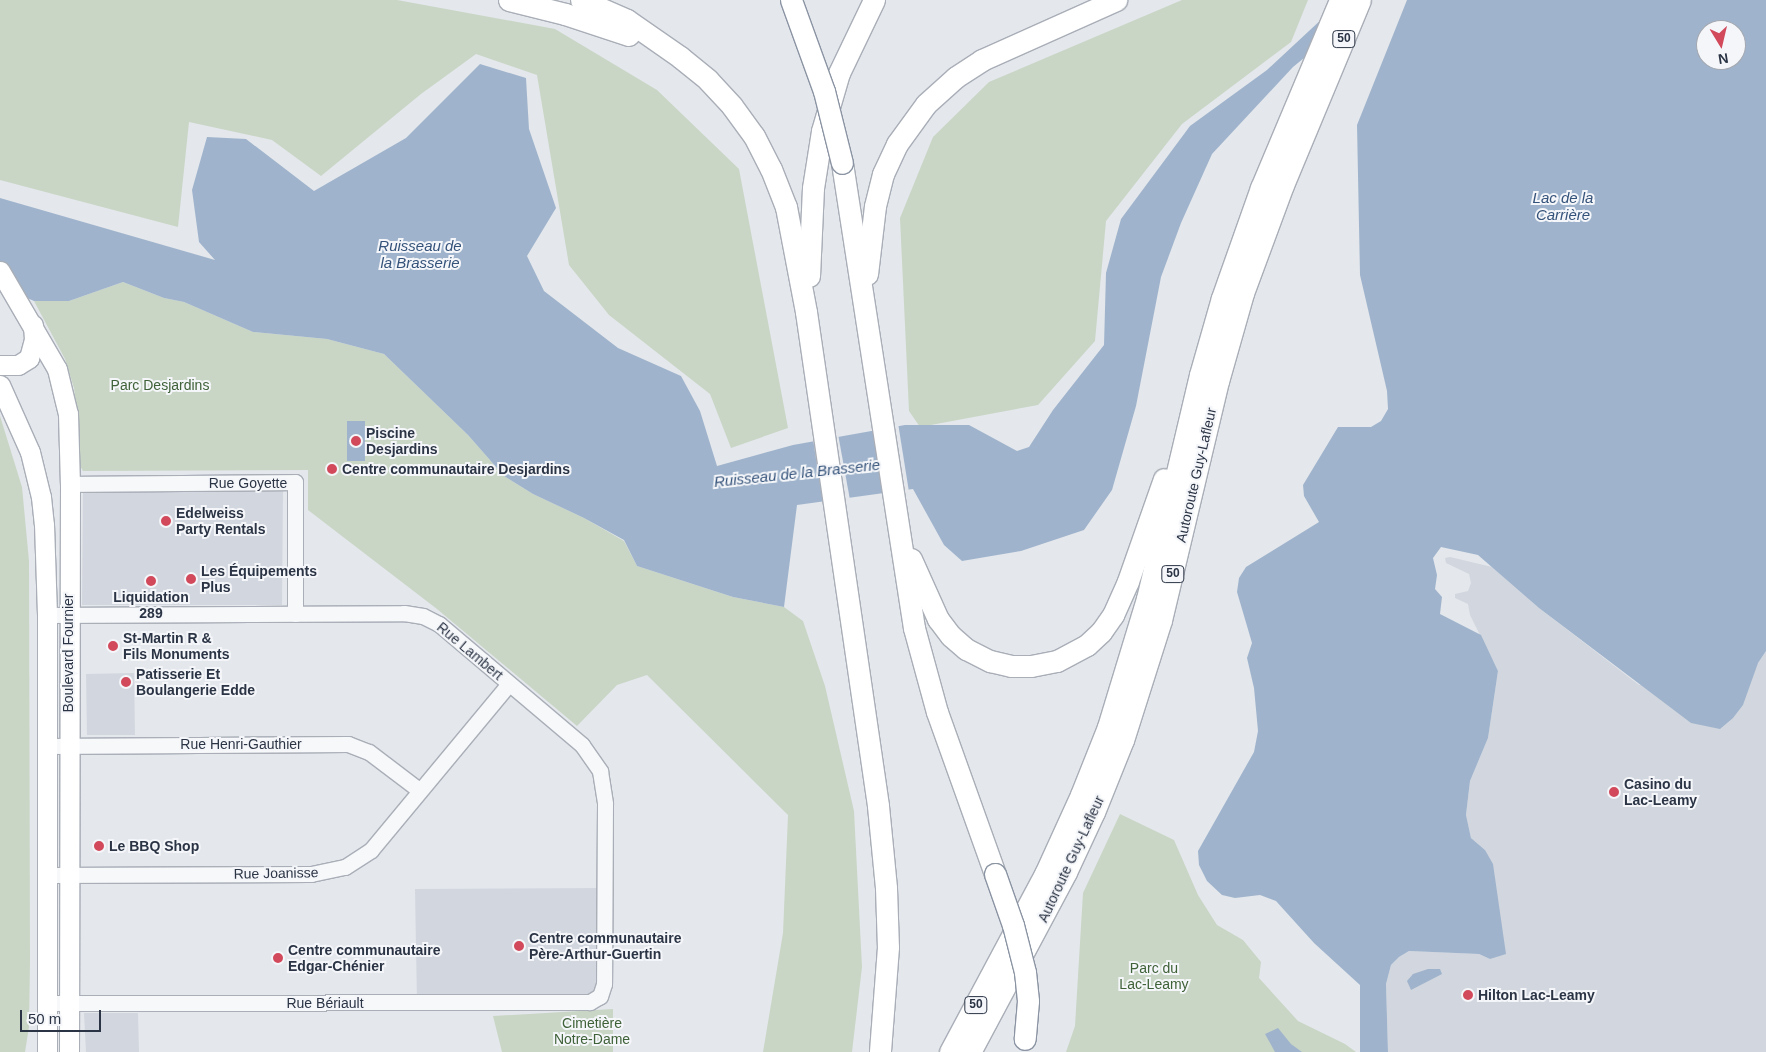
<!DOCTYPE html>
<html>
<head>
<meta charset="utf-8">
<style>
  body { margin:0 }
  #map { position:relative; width:1766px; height:1052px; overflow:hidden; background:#e4e7ec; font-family:Arial,sans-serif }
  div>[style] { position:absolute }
  .built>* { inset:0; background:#d2d6de }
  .green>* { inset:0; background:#c9d6c5 }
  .water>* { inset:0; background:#9fb4cc }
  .pier>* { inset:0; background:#e4e7ec }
  .roads { filter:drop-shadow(1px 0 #a9aeb7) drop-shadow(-1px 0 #a9aeb7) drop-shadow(0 1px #a9aeb7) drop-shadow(0 -1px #a9aeb7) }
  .minor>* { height:15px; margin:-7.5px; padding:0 7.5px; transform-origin:7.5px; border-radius:7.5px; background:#f7f8fa }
  .major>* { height:19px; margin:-9.5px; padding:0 9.5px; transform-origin:9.5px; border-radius:9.5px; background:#fff }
  .highway>* { height:21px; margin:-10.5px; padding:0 10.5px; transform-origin:10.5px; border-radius:10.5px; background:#fff }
  .bridges { filter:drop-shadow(1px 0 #8b94a3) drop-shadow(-1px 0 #8b94a3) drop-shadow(0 1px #8b94a3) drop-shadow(0 -1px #8b94a3) }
  .highway-bridge>* { height:21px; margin:-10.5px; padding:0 10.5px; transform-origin:10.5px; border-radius:10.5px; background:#fff }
  .dots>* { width:14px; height:14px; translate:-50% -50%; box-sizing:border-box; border:2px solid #f4f6f9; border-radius:50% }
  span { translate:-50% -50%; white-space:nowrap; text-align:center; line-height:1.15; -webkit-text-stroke:4px #f4f6f9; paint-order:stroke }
  .shield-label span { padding:1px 4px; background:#f4f6f9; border:1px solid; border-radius:4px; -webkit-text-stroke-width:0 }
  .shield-label { font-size:12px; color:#2b3445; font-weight:700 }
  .park-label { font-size:14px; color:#3f6138 }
  .poi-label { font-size:14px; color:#2b3445; font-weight:700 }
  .left { translate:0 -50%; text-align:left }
  .street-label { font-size:14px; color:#2b3445 }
  .water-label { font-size:15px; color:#34527a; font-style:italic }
  .north { position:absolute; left:1696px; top:20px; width:50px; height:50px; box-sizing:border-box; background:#f4f6f9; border:1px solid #a4a8b1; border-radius:50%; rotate:171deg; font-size:14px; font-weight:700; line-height:20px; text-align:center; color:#2b3445 }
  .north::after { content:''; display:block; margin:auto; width:18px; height:22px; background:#d1495b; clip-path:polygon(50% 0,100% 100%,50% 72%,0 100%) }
  .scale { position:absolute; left:20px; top:1010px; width:81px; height:22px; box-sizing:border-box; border:2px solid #2b3445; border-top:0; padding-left:6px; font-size:15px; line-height:18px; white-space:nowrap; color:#2b3445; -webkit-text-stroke:4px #f4f6f9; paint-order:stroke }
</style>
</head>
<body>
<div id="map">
  <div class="built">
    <i style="clip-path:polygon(283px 490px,282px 605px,82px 605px,83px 492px)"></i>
    <i style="clip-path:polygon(1450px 557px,1492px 567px,1539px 608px,1639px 685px,1758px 663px,1766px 651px,1766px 1052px,1388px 1052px,1386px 984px,1391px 965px,1399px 957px,1409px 951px,1479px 954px,1490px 959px,1485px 850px,1471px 838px,1466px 815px,1470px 781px,1488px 738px,1498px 671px,1470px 615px,1468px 604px,1455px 598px,1455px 594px,1468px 591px,1471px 583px,1469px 574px,1446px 563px,1445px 558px)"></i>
    <i style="clip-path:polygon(134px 673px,135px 735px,87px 735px,86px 674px)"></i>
    <i style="clip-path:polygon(605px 888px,600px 996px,417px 1003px,415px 889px)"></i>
    <i style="clip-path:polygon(84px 1013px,138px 1013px,139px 1052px,86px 1052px)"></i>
  </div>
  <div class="green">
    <i style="clip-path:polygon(0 0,397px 0,555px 29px,657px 90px,739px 169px,788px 428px,731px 448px,710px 394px,609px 315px,569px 265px,537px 75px,476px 54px,421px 94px,321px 176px,272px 140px,189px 122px,178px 227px,0 180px)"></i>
    <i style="clip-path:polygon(1182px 0,1308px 0,1291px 42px,1182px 124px,1106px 221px,1095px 341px,1038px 405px,920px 427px,909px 411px,900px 218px,933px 137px,989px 82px)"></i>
    <i style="clip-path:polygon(123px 282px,164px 298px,184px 302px,253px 332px,327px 339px,384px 354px,468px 435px,504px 476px,533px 494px,584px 518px,624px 541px,637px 566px,733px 597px,784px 607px,803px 621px,825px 686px,854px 811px,862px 967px,852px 1052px,763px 1052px,783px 933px,788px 815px,647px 675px,617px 685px,577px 726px,437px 609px,308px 510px,308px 470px,83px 471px,80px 466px,79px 430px,74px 388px,65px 359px,34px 301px,69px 301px)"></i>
    <i style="clip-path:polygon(0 416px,22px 487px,29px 561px,30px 961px,29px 1027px,25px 1052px,0 1052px)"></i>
    <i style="clip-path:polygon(1120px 814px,1174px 840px,1198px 895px,1217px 925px,1243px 940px,1261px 962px,1259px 978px,1298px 1021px,1345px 1044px,1356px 1052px,1066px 1052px,1075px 1026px,1083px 893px)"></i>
    <i style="clip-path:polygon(613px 1009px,613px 1052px,502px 1052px,493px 1016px)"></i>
  </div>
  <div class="water">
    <i style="clip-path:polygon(evenodd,1407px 0,1766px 0,1766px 651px,1758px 663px,1743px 705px,1733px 718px,1720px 729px,1691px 723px,1539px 608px,1478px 555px,1441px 547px,1433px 558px,1437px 575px,1435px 589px,1442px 597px,1440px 614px,1481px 635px,1498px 671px,1488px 738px,1470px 781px,1466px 815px,1471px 838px,1485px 850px,1493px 864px,1506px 954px,1490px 959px,1479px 954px,1409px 951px,1399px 957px,1391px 965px,1386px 984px,1388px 1052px,1360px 1052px,1360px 985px,1314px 943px,1276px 901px,1260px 895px,1235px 898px,1222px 895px,1207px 881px,1199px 865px,1198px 851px,1254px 752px,1258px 731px,1254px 688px,1247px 658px,1252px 643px,1237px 592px,1239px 578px,1246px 567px,1319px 522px,1304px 496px,1303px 485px,1338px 427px,1371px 427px,1381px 421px,1388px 409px,1387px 391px,1360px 275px,1357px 125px,1407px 0,1706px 30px,1736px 30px,1736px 60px,1706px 60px,1706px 30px)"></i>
    <i style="clip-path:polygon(1324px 17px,1331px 36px,1293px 67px,1212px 154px,1181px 223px,1161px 277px,1136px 406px,1112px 490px,1084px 530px,1021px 551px,962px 561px,944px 545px,913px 489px,797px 505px,784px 607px,733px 597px,637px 566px,624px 540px,584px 518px,533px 494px,504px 476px,468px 435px,384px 354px,327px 339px,253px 332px,184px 302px,164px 298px,123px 282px,69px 301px,34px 301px,0 286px,0 198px,215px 260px,199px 242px,192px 190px,207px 137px,246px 139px,314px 191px,406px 138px,480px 64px,526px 78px,529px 129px,556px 208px,527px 256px,544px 291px,618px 348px,681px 376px,700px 411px,717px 466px,793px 445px,905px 425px,969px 425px,1017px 451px,1029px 447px,1053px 410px,1104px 345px,1106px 273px,1121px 219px,1190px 126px,1267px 70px)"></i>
    <i style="clip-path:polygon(347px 421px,365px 421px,365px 461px,347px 461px)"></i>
    <i style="clip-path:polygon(1428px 969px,1440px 969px,1442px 974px,1411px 990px,1407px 981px,1413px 974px)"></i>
    <i style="clip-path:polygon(1278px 1028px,1291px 1044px,1302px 1052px,1275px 1052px,1265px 1034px)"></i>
  </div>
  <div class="pier">
    <i style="clip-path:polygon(898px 423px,909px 492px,884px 496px,874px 428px)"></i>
    <i style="clip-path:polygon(838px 434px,850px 500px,823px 504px,813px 439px)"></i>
  </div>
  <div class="roads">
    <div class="minor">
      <i style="left:70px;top:484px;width:225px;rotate:-0.5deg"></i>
      <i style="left:295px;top:482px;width:132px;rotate:90deg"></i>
      <i style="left:47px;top:615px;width:357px;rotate:-0.3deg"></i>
      <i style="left:404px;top:613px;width:19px;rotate:9deg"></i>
      <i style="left:423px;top:616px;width:18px;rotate:27deg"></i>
      <i style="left:439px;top:624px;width:187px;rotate:40.2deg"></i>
      <i style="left:582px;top:745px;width:32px;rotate:55deg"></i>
      <i style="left:600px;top:771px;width:33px;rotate:81deg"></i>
      <i style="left:605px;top:804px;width:180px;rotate:90.3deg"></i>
      <i style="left:604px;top:984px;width:13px;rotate:108deg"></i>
      <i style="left:600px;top:996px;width:12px;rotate:149deg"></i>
      <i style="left:590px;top:1002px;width:542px;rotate:179.89deg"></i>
      <i style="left:48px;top:746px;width:300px;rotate:-0.4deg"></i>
      <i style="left:348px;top:744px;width:22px;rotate:21deg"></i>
      <i style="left:369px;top:752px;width:63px;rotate:37.2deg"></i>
      <i style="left:48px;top:875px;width:263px;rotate:-0.2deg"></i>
      <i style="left:311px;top:874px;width:35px;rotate:-12deg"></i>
      <i style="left:345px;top:867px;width:31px;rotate:-33deg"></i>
      <i style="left:371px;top:850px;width:216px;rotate:-50.3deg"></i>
    </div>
    <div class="major">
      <i style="left:0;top:271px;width:113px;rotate:59.8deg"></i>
      <i style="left:57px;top:369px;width:46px;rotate:76.3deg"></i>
      <i style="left:68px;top:414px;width:70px;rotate:88.4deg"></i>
      <i style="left:70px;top:484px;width:568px;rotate:90.1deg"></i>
      <i style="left:0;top:365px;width:18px"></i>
      <i style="left:18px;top:365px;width:13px;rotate:-32deg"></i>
      <i style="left:29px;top:358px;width:20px;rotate:-75deg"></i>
      <i style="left:34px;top:339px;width:14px;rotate:-94deg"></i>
      <i style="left:0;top:385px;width:73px;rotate:65.9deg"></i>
      <i style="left:30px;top:452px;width:46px;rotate:76.3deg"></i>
      <i style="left:41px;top:497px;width:27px;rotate:84deg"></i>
      <i style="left:44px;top:524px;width:91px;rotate:88.1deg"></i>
      <i style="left:47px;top:615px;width:437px;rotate:90deg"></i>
    </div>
    <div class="highway">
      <i style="left:509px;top:0;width:58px;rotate:14deg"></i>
      <i style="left:565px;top:14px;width:67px;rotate:18.2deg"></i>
      <i style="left:581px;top:0;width:50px;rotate:23.5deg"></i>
      <i style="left:627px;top:20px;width:65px;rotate:34.9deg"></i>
      <i style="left:680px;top:57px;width:36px;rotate:39deg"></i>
      <i style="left:708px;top:80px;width:35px;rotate:47deg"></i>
      <i style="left:732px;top:106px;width:37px;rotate:54deg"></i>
      <i style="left:754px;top:136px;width:37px;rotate:63deg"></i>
      <i style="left:771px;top:169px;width:41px;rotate:68.5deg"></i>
      <i style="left:786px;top:207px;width:107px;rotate:79.2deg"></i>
      <i style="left:806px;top:312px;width:499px;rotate:81.7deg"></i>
      <i style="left:878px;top:806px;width:82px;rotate:84.4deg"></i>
      <i style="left:886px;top:888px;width:59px;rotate:88.1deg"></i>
      <i style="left:888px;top:947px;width:105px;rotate:94.4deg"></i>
      <i style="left:842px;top:163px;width:471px;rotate:81.2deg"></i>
      <i style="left:914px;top:628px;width:87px;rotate:74.7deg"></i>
      <i style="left:937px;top:712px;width:172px;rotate:70.3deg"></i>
      <i style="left:867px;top:274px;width:68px;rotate:-83.3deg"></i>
      <i style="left:875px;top:206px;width:33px;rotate:-76deg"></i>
      <i style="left:883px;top:174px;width:33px;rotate:-65deg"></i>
      <i style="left:897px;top:144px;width:49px;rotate:-54.1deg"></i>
      <i style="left:926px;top:104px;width:40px;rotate:-42deg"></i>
      <i style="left:956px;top:77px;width:31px;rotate:-33deg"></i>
      <i style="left:982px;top:60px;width:147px;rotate:-24.1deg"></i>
      <i style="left:809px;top:276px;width:88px;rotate:-87.4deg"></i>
      <i style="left:813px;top:188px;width:58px;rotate:-81deg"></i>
      <i style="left:822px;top:131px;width:60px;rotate:-73.7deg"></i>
      <i style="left:839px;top:73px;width:81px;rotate:-64.4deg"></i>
      <i style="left:911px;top:559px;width:66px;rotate:65.8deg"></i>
      <i style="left:938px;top:619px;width:21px;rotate:53deg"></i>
      <i style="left:951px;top:636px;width:20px;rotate:41deg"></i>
      <i style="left:966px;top:649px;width:27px;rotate:27deg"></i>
      <i style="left:990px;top:661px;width:22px;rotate:13deg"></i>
      <i style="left:1011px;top:666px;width:20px"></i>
      <i style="left:1031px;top:666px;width:26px;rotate:-11deg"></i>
      <i style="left:1057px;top:661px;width:34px;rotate:-28deg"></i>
      <i style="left:1087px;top:645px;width:19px;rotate:-43deg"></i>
      <i style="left:1101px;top:632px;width:21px;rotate:-55deg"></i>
      <i style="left:1113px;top:615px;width:37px;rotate:-66deg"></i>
      <i style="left:1128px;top:581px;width:108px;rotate:-70.6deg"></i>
      <i style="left:950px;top:1052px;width:202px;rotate:-61.9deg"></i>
      <i style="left:1045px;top:874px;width:87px;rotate:-65.5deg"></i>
      <i style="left:1081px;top:795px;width:73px;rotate:-68.3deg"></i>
      <i style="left:1108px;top:727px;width:134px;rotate:-73.1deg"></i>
      <i style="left:1147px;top:599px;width:230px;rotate:-76.7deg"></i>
      <i style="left:1200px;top:375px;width:80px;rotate:-74.1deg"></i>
      <i style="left:1222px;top:298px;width:117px;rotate:-70.5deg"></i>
      <i style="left:1261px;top:188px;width:204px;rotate:-67.2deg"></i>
      <i style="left:970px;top:1052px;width:204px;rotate:-61.9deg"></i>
      <i style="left:1066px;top:872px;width:66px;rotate:-65deg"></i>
      <i style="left:1094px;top:812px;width:78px;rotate:-68.1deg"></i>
      <i style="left:1123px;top:740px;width:126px;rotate:-72.4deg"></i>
      <i style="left:1161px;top:620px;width:246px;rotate:-76.6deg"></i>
      <i style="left:1218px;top:381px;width:91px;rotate:-74.1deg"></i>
      <i style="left:1243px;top:293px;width:115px;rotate:-69.7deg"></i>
      <i style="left:1283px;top:185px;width:200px;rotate:-67.4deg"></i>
    </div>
  </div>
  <div class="bridges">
    <div class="highway-bridge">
      <i style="left:791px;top:0;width:97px;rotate:70.1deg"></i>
      <i style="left:824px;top:91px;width:74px;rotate:76deg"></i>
      <i style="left:995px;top:874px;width:54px;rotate:70.6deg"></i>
      <i style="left:1013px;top:925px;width:49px;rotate:75.7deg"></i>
      <i style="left:1025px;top:972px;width:29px;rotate:84deg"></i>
      <i style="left:1028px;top:1001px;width:38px;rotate:95deg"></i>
    </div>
  </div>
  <div class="dots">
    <i style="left:356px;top:441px;background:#d1495b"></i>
    <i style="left:332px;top:469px;background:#d1495b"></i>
    <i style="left:166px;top:521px;background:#d1495b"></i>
    <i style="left:191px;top:579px;background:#d1495b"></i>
    <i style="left:151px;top:581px;background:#d1495b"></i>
    <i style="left:113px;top:646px;background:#d1495b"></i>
    <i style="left:126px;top:682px;background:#d1495b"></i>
    <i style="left:1614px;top:792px;background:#d1495b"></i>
    <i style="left:99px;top:846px;background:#d1495b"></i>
    <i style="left:519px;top:946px;background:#d1495b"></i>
    <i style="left:278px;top:958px;background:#d1495b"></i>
    <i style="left:1468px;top:995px;background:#d1495b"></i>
  </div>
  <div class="shield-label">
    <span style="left:1344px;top:39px">50</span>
    <span style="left:1173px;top:574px">50</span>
    <span style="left:976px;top:1005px">50</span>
  </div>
  <div class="park-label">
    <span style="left:160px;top:385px">Parc Desjardins</span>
    <span style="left:1154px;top:976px">Parc du<br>Lac-Leamy</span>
    <span style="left:592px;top:1031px">Cimetière<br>Notre-Dame</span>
  </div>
  <div class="poi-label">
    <span class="left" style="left:366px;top:441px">Piscine<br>Desjardins</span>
    <span class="left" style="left:342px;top:469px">Centre communautaire Desjardins</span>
    <span class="left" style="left:176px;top:521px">Edelweiss<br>Party Rentals</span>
    <span class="left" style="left:201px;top:579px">Les Équipements<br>Plus</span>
    <span style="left:151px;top:605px">Liquidation<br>289</span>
    <span class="left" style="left:123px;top:646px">St-Martin R &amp;<br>Fils Monuments</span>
    <span class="left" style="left:136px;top:682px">Patisserie Et<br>Boulangerie Edde</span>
    <span class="left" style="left:1624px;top:792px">Casino du<br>Lac-Leamy</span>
    <span class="left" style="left:109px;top:846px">Le BBQ Shop</span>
    <span class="left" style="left:529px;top:946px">Centre communautaire<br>Père-Arthur-Guertin</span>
    <span class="left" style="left:288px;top:958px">Centre communautaire<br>Edgar-Chénier</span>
    <span class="left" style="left:1478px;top:995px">Hilton Lac-Leamy</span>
  </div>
  <div class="street-label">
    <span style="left:1196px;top:475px;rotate:-77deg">Autoroute Guy-Lafleur</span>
    <span style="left:248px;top:483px">Rue Goyette</span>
    <span style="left:470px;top:651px;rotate:40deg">Rue Lambert</span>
    <span style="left:68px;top:653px;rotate:-90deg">Boulevard Fournier</span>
    <span style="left:241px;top:744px">Rue Henri-Gauthier</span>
    <span style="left:1071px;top:859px;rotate:-65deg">Autoroute Guy-Lafleur</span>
    <span style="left:276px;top:873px;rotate:-1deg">Rue Joanisse</span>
    <span style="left:325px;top:1003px">Rue Bériault</span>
  </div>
  <div class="water-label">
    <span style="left:1563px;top:206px">Lac de la<br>Carrière</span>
    <span style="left:420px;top:254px">Ruisseau de<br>la Brasserie</span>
    <span style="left:797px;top:473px;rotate:-6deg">Ruisseau de la Brasserie</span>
  </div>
  <div class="north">N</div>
  <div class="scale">50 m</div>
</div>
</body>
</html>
